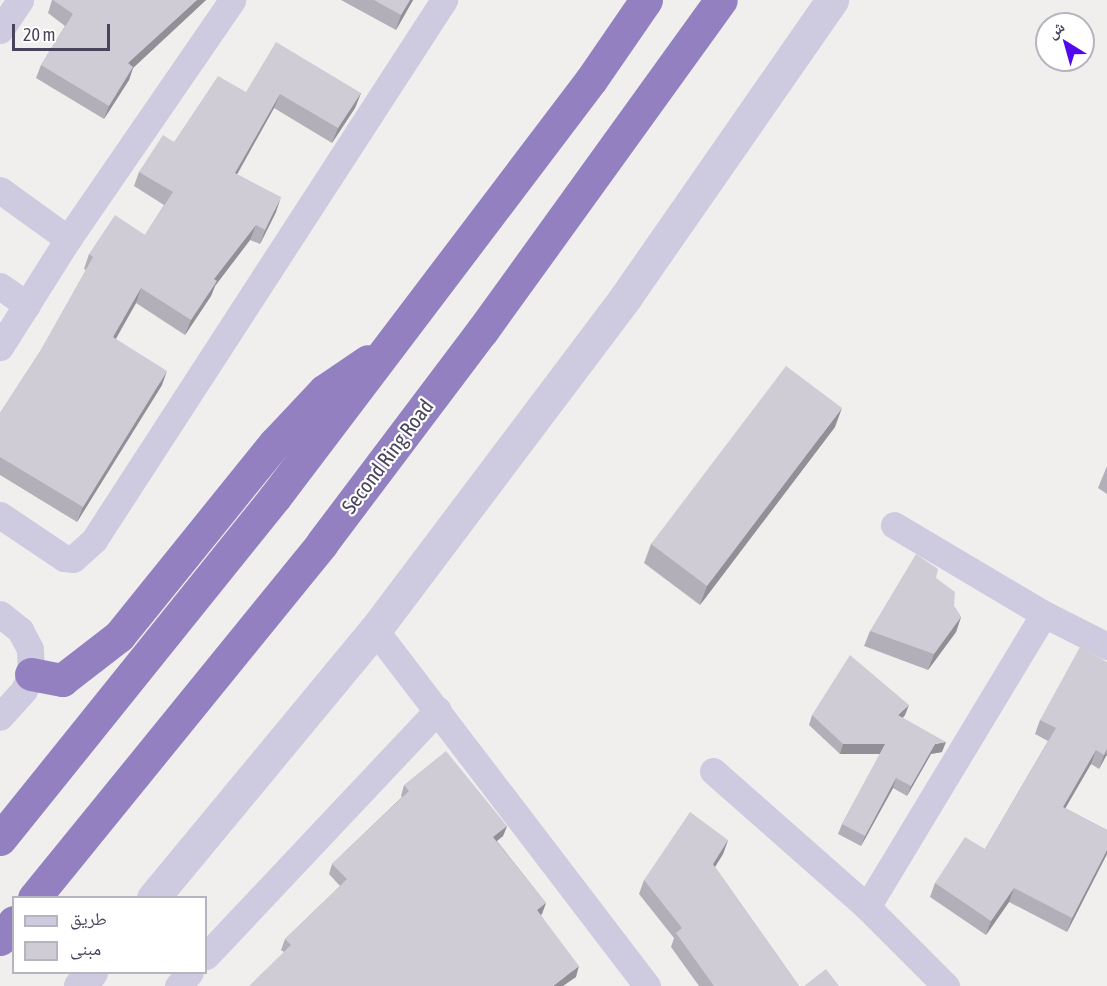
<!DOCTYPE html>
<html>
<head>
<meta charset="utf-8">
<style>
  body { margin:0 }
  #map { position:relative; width:1107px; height:986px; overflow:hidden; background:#f0efed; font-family:"Asap Condensed","Noto Naskh Arabic",sans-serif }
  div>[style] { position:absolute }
  .minor>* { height:27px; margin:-13.5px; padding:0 13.5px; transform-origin:13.5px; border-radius:13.5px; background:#cecadf }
  .tertiary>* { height:33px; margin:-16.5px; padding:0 16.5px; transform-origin:16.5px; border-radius:16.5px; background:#cecadf }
  .motorway>* { height:33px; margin:-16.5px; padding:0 16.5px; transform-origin:16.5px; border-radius:16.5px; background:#9280c1 }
  .wall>* { inset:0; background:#b3afb8 }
  .shaded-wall>* { inset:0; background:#928f96 }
  .building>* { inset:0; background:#d0ccd6 }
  span { translate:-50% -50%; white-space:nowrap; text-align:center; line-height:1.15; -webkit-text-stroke:4.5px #fff; paint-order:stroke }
  .street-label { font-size:21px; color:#49445c }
  .legend { position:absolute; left:12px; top:896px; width:195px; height:78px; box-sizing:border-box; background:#fff; border:2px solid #b6b4be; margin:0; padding:8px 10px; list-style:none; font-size:18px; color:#49445c }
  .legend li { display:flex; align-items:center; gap:12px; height:30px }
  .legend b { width:30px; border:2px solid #b6b4be }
  .north { position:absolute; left:1035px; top:12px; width:60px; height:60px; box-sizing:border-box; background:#fff; border:2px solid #b6b4be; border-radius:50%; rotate:323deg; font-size:16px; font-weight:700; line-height:24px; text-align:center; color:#49445c }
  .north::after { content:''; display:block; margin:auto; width:21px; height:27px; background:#5309ee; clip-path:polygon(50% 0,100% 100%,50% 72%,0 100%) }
  .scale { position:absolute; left:12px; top:24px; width:98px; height:27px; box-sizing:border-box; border:3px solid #49445c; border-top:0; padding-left:8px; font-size:18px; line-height:21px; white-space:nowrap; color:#49445c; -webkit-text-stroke:4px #fff; paint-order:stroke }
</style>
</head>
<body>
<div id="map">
  <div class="minor">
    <i style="left:0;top:30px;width:36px;rotate:-56deg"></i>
    <i style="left:0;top:190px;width:84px;rotate:35.8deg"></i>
    <i style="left:0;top:286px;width:33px;rotate:35deg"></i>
    <i style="left:0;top:347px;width:128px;rotate:-57.8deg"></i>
    <i style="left:68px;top:239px;width:290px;rotate:-55.5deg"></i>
    <i style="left:0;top:515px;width:77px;rotate:33.9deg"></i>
    <i style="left:64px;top:558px;width:9px;rotate:6deg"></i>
    <i style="left:73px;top:559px;width:28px;rotate:-42deg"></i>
    <i style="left:94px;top:540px;width:644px;rotate:-57.05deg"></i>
    <i style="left:894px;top:525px;width:174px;rotate:30.7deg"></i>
    <i style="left:1044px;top:614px;width:71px;rotate:26.9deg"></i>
    <i style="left:0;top:614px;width:26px;rotate:39deg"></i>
    <i style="left:20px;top:630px;width:21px;rotate:62deg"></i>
    <i style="left:30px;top:649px;width:25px;rotate:88deg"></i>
    <i style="left:31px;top:674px;width:17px;rotate:114deg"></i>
    <i style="left:24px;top:690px;width:36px;rotate:132deg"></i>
    <i style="left:375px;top:630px;width:448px;rotate:52.6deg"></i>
    <i style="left:713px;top:771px;width:205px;rotate:41.4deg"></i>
    <i style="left:867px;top:907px;width:112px;rotate:45deg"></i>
    <i style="left:867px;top:907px;width:342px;rotate:-58.9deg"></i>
    <i style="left:206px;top:956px;width:338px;rotate:-46.7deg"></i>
    <i style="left:178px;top:986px;width:18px;rotate:-49deg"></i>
  </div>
  <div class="tertiary">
    <i style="left:153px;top:898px;width:348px;rotate:-50.4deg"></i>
    <i style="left:375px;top:630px;width:416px;rotate:-53deg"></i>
    <i style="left:625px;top:298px;width:363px;rotate:-55.2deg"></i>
    <i style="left:80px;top:986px;width:18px;rotate:-52deg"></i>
  </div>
  <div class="motorway">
    <i style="left:31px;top:674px;width:32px;rotate:11deg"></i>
    <i style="left:62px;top:680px;width:72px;rotate:-37.7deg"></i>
    <i style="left:119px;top:636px;width:247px;rotate:-51.1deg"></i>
    <i style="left:274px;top:444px;width:73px;rotate:-46.7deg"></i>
    <i style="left:324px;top:391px;width:53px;rotate:-34.3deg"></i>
    <i style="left:0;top:839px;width:439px;rotate:-51.2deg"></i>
    <i style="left:275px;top:497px;width:523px;rotate:-52.85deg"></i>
    <i style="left:591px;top:80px;width:97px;rotate:-55.5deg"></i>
    <i style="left:34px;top:898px;width:457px;rotate:-50.9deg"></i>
    <i style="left:322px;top:543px;width:266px;rotate:-53deg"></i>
    <i style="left:482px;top:331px;width:408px;rotate:-54.2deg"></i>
    <i style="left:0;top:939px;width:22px;rotate:-51deg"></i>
  </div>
  <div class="wall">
    <i style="clip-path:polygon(52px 0,206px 0,133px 68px,129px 80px,104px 119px,36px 78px,41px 65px,65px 26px,48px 13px)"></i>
    <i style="clip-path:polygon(341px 0,413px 0,396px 30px)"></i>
    <i style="clip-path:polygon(246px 92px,361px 93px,355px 108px,332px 143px,274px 108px,237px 175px,276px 212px,260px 244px,250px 240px,215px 286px,211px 296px,185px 335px,136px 303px,116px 339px,162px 385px,77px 522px,0 475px,0 413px,41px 350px,86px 270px,84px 269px,89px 254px,145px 235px,164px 205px,134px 186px,139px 172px,174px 142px)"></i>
    <i style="clip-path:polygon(835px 427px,700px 605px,644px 563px,651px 544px)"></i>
    <i style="clip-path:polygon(1107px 466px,1107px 494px,1098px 488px)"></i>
    <i style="clip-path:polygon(936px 578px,961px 617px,956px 632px,928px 670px,864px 646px,870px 631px)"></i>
    <i style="clip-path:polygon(1107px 662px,1107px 756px,1106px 756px,1099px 769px,1091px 764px,1065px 808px,1107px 830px,1107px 854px,1067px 932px,1009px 902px,986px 935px,930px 897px,935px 883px,985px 849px,1048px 741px,1035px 734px,1040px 720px)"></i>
    <i style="clip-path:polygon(812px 715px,905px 715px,903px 718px,942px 752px,931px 754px,907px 796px,893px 788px,861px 846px,838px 834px,842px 824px,880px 754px,840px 754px,809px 725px)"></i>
    <i style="clip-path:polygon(404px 785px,507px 826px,503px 836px,497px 841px,546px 903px,541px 915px,576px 977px,284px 952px,281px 950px,285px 939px,340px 886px,329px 874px,332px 864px,402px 797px,401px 796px)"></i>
    <i style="clip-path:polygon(728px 840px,723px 854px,715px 867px,799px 986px,699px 986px,671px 947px,674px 938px,639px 894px,644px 880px)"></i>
  </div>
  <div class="shaded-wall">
    <i style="clip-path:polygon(197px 0,206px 0,133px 68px,129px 80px,104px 119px,109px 106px,128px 63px)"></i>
    <i style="clip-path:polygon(410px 0,413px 0,396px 30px,401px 15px)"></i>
    <i style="clip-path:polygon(361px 93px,355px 108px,332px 143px,338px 128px)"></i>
    <i style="clip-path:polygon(280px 94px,274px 108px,229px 188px,235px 173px)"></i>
    <i style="clip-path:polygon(281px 197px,276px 212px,260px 244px,265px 230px)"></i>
    <i style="clip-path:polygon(256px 225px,250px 240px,215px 286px,211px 296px,185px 335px,191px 320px,214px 279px)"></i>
    <i style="clip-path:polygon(141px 288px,136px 303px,108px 352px,113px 337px)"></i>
    <i style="clip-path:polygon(167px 371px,162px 385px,77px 522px,83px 507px)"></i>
    <i style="clip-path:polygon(842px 408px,835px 427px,700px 605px,707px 586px)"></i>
    <i style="clip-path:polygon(961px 617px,956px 632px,928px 670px,934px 654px)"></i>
    <i style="clip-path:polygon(909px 705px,905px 715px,895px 725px,898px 715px)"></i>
    <i style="clip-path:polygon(946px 742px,942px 752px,931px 754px,907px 796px,911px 786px,935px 744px)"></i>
    <i style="clip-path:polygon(843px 744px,885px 744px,881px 754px,840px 754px)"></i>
    <i style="clip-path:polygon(1107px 749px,1106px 756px,1099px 769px,1104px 755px)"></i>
    <i style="clip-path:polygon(1096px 750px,1091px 764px,1058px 821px,1063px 807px)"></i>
    <i style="clip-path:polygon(896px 778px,893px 788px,861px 846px,865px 836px)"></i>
    <i style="clip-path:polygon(507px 826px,503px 836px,489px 847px,493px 837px)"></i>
    <i style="clip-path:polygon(728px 840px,723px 854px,708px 878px,713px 864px)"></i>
    <i style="clip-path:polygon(1107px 850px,1107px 854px,1067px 932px,1072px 918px)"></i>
    <i style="clip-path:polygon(1014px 888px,1009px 902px,986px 935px,991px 921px)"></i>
    <i style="clip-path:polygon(546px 903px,542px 914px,533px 920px,537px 910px)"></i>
    <i style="clip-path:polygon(579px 966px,576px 977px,563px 986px,553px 986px)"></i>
  </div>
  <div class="building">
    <i style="clip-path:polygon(53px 0,197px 0,128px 63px,133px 67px,109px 106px,41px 65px,73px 14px)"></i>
    <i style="clip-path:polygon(374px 0,410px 0,401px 15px)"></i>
    <i style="clip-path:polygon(276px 42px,361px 93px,338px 128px,280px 94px,235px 173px,281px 197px,265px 230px,256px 225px,214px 279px,217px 281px,191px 320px,141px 288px,113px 337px,167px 371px,83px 507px,0 457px,0 413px,41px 350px,93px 257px,89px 254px,115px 215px,145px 235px,173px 192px,139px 172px,163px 135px,174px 142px,218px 76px,246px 92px)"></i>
    <i style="clip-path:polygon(786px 366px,842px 408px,707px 586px,651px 544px)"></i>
    <i style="clip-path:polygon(916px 554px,938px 569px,936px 578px,955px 592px,954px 606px,961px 617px,934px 654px,870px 631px)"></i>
    <i style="clip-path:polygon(1080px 647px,1107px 662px,1107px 749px,1104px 755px,1096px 750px,1063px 807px,1107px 830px,1107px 850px,1072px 918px,1014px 888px,991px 921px,935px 883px,965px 837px,985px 849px,1056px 728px,1040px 720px)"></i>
    <i style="clip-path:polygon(850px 655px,909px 705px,898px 715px,946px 742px,935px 744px,911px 786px,896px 778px,865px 836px,842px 824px,885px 744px,843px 744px,812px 715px)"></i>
    <i style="clip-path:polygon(446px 751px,507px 826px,493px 837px,546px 903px,537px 910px,579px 966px,553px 986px,249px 986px,291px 945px,285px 939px,347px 879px,332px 864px,409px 791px,404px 785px)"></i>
    <i style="clip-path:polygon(690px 812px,728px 840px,713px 864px,799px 986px,714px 986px,676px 933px,682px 928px,644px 880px)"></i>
    <i style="clip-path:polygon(826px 969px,839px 986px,804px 986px)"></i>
  </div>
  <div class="street-label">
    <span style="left:387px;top:456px;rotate:-53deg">Second Ring Road</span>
  </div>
  <ul class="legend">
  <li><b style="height:8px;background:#cecadf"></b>طريق</li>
  <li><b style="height:16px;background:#d0ccd6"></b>مبنى</li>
  </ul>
  <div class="north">ش</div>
  <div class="scale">20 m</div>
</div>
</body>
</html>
